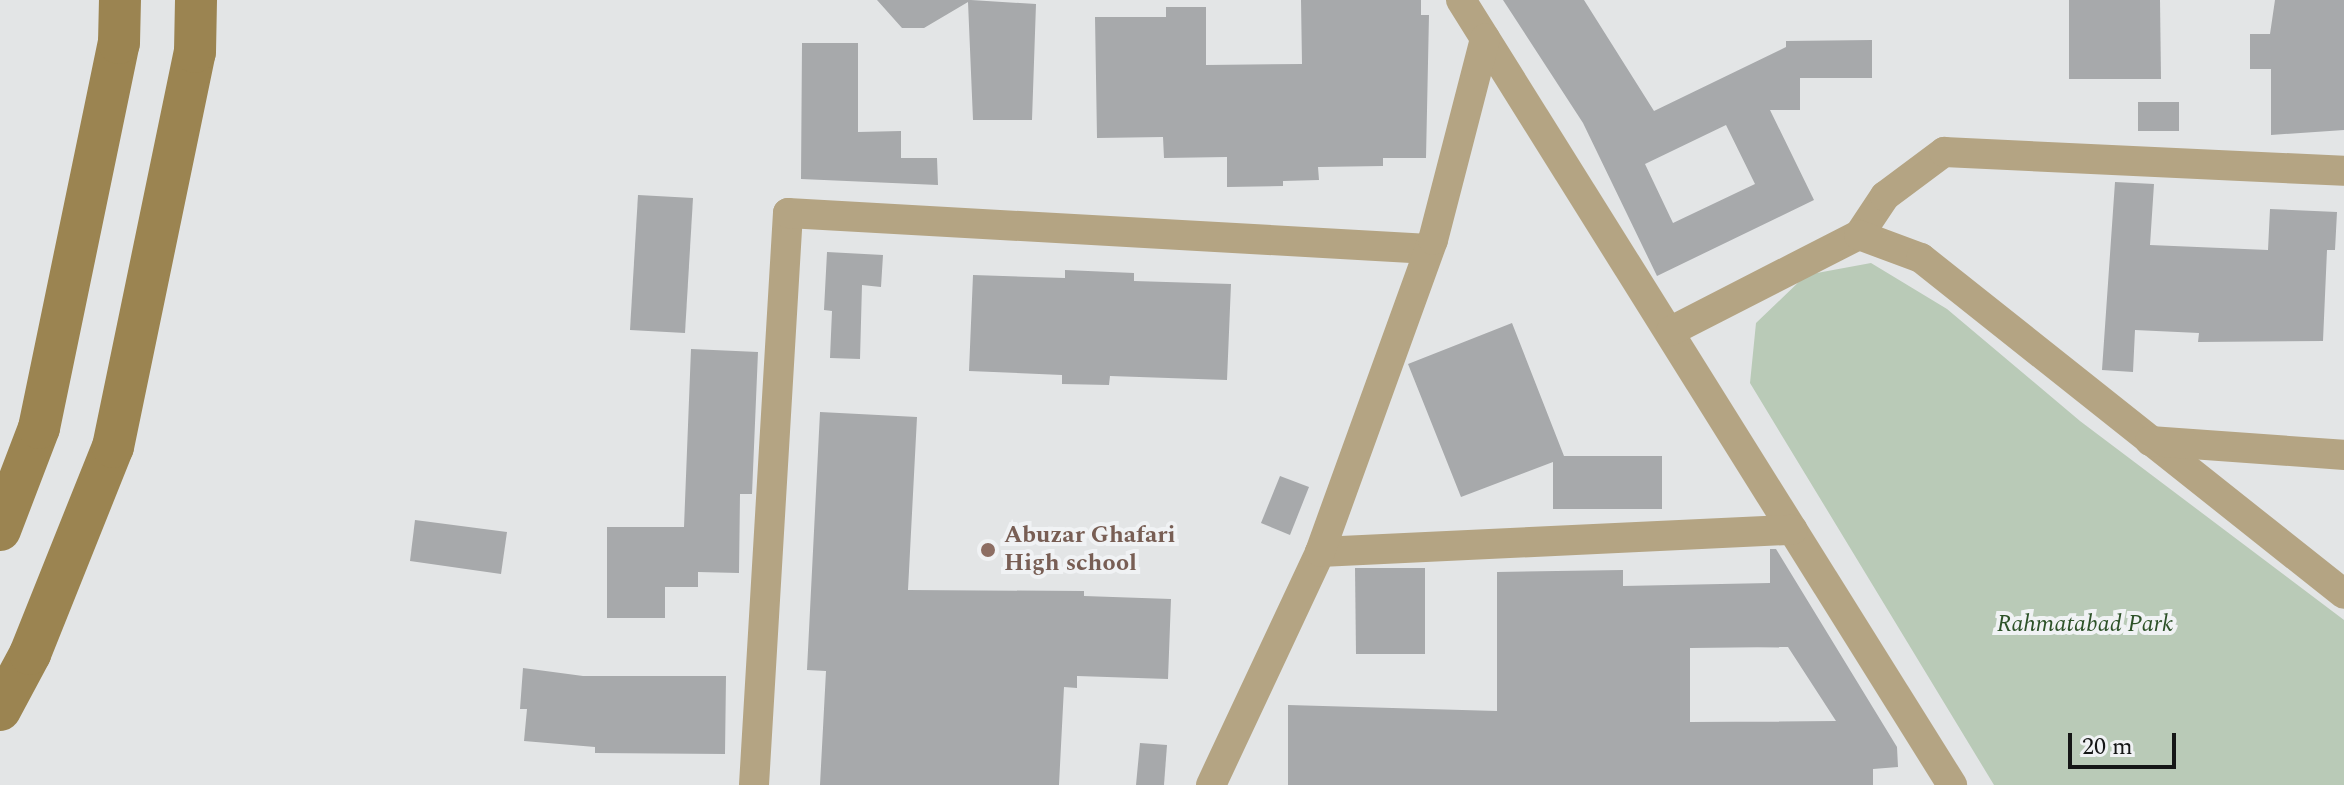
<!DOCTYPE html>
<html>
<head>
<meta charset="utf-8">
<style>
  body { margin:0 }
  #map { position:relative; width:2344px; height:785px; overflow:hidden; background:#e3e5e6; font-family:Spectral,serif }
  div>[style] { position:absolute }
  .green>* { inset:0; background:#b9cab7 }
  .building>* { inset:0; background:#a7a9ab }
  .street>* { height:30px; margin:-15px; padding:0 15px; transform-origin:15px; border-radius:15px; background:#b4a483 }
  .secondary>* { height:42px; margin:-21px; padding:0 21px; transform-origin:21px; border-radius:21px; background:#9b8451 }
  .dots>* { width:22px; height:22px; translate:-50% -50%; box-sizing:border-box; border:4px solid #f0f2f4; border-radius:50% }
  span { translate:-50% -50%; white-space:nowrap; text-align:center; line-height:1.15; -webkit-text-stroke:8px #f0f2f4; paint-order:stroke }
  .education-label { font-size:24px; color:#785e54; font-weight:700 }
  .left { translate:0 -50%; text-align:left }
  .park-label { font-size:24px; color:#2d5228; font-style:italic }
  .scale { position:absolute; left:2068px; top:733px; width:108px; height:36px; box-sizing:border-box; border:4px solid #151616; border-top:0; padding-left:10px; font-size:24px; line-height:28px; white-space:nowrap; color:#151616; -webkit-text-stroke:6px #f0f2f4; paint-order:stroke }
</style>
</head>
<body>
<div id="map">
  <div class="green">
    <i style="clip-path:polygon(1871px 263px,1947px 309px,2080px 421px,2344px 620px,2344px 785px,1994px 785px,1750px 383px,1756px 323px,1806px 275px)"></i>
  </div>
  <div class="building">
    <i style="clip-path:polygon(877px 0,971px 0,1036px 4px,1032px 120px,973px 120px,968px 2px,924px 28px,902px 28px)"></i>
    <i style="clip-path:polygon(1301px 0,1421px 0,1421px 15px,1429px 15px,1426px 158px,1383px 158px,1383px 166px,1318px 167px,1319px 180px,1283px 181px,1283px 186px,1227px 187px,1227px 157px,1164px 158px,1163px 137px,1097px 138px,1095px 17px,1166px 17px,1166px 7px,1206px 7px,1206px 65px,1302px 64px)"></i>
    <i style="clip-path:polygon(evenodd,1503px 0,1584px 0,1654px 111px,1786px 47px,1786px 41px,1872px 40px,1872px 78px,1800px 78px,1800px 110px,1770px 110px,1814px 200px,1657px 276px,1583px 123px,1503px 0,1726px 125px,1755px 184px,1673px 223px,1645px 164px,1726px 125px)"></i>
    <i style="clip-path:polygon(2069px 0,2160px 0,2161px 79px,2069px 79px)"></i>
    <i style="clip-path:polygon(2275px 0,2344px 0,2344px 130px,2271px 135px,2271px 69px,2250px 69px,2250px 34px,2270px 34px)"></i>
    <i style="clip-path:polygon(802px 43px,858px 43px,858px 132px,901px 131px,901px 158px,937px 158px,938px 185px,801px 179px)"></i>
    <i style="clip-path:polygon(2138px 102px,2179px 102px,2179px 131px,2138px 131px)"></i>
    <i style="clip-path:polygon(2115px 182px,2154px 184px,2150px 245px,2268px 250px,2270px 209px,2337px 212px,2335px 250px,2327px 250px,2323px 341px,2198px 342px,2199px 333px,2135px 330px,2133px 372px,2102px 370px)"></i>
    <i style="clip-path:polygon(638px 195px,693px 198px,685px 333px,630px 330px)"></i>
    <i style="clip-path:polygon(827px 252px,883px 255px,881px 287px,862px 285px,860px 359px,830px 358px,832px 311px,824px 310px)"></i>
    <i style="clip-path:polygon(1065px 270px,1134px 273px,1134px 281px,1231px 284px,1227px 380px,1110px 376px,1109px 385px,1062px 384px,1062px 375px,969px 371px,973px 275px,1065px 278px)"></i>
    <i style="clip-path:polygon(1512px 323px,1564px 456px,1662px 456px,1662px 509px,1553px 509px,1553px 462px,1461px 497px,1408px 364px)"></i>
    <i style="clip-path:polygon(691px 349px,758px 352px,752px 494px,740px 494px,739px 573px,698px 572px,698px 587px,665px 587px,665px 618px,607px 618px,607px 527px,684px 527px)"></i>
    <i style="clip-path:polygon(820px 412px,917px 417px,908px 590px,1084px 591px,1084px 596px,1171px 599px,1168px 679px,1077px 676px,1077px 688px,1064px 687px,1059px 785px,820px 785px,826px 671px,807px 670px)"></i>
    <i style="clip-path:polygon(1280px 476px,1309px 487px,1290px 535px,1261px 523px)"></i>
    <i style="clip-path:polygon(415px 520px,507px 532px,501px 574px,410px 561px)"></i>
    <i style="clip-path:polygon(evenodd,1770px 549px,1776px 549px,1897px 747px,1898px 767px,1873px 769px,1873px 785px,1288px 785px,1288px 705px,1497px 711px,1497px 572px,1623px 570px,1623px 586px,1770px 583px,1770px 549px,1788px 647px,1836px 721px,1690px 722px,1690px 648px,1788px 647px)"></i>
    <i style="clip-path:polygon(1355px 568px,1425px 568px,1425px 654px,1356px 654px)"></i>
    <i style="clip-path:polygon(523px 668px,583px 676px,726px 676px,725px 754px,595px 753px,595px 747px,524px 741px,527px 709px,520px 709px)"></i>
    <i style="clip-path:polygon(1140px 743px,1167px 745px,1164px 785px,1136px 785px)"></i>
  </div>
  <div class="street">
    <i style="left:1461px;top:0;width:926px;rotate:57.97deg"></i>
    <i style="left:1859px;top:235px;width:47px;rotate:-56.3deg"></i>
    <i style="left:1885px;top:196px;width:74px;rotate:-36.7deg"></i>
    <i style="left:1944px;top:152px;width:400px;rotate:2.7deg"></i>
    <i style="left:1671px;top:331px;width:211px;rotate:-27.1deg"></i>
    <i style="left:1859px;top:235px;width:66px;rotate:20.4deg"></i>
    <i style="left:1921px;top:258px;width:540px;rotate:38.46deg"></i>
    <i style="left:2150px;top:441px;width:195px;rotate:4.1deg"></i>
    <i style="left:1320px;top:552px;width:473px;rotate:-2.7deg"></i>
    <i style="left:754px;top:785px;width:573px;rotate:-86.6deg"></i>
    <i style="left:788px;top:213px;width:642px;rotate:3.21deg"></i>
    <i style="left:1211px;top:785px;width:257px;rotate:-64.9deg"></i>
    <i style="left:1320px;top:552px;width:332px;rotate:-70.1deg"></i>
    <i style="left:1433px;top:240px;width:208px;rotate:-75.5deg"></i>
  </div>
  <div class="secondary">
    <i style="left:0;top:530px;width:109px;rotate:-69.1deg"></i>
    <i style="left:39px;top:428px;width:393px;rotate:-78.3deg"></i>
    <i style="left:119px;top:43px;width:43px;rotate:-88.7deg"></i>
    <i style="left:0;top:710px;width:64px;rotate:-61.8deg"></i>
    <i style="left:30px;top:654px;width:223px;rotate:-68.2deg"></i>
    <i style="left:113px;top:447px;width:403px;rotate:-78.3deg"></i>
    <i style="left:195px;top:52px;width:52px;rotate:-88.9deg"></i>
  </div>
  <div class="dots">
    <i style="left:988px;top:550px;background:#8d6e63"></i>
  </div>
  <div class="education-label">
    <span class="left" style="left:1004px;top:550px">Abuzar Ghafari<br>High school</span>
  </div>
  <div class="park-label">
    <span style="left:2085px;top:625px">Rahmatabad Park</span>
  </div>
  <div class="scale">20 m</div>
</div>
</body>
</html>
